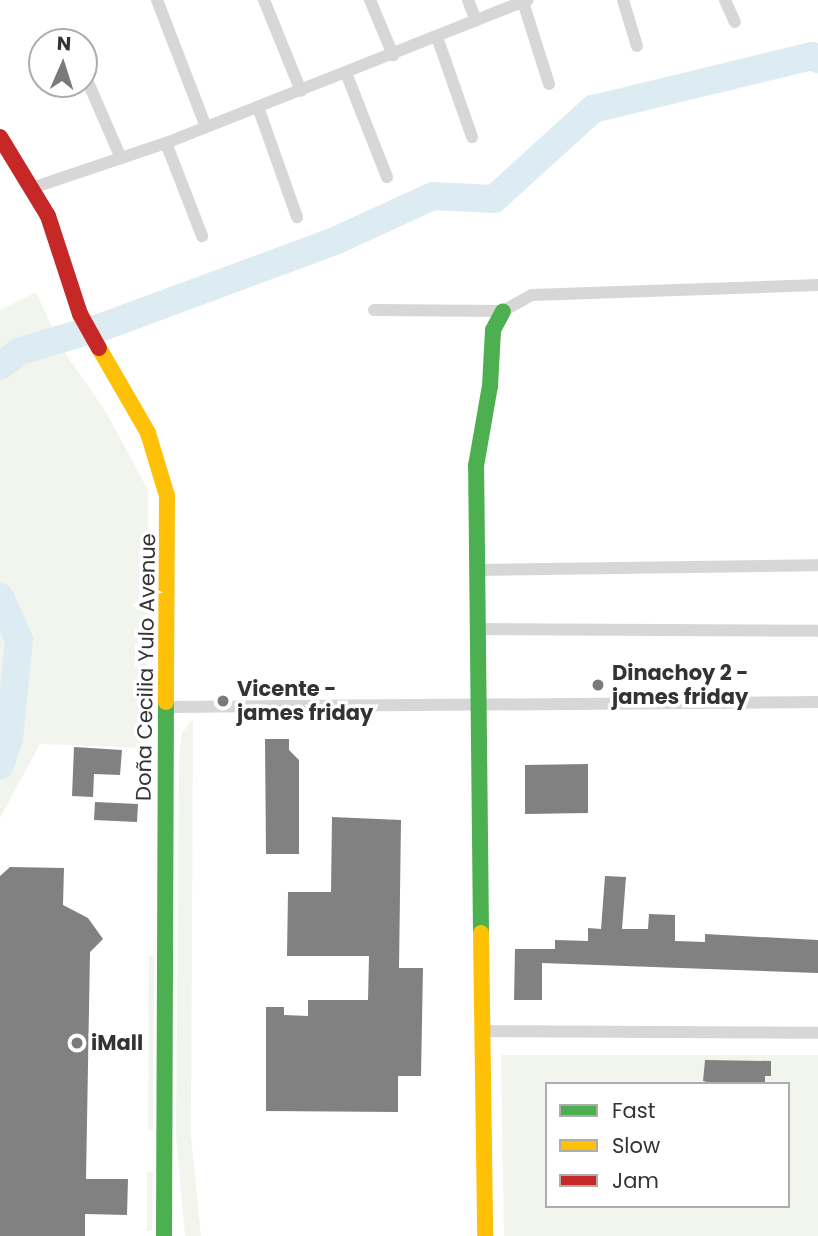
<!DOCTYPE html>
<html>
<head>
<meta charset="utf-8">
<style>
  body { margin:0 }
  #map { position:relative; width:818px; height:1236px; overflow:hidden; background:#fff; font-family:Poppins,sans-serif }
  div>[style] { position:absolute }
  .green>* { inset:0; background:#f1f5ed }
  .river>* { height:28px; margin:-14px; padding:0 14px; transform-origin:14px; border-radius:14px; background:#ddebf3 }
  .building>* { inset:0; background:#818181 }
  .street>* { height:12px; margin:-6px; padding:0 6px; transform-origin:6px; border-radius:6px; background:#d7d7d7 }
  .fast>* { height:16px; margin:-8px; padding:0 8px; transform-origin:8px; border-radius:8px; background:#4caf50 }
  .slow>* { height:16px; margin:-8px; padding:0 8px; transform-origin:8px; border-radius:8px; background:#ffc107 }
  .jam>* { height:16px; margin:-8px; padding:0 8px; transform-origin:8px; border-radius:8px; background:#c62828 }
  .dots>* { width:19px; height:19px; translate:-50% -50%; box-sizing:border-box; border:4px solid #fff; border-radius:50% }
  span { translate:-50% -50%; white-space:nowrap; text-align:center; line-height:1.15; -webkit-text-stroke:7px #fff; paint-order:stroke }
  .street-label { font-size:21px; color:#333 }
  .poi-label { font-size:21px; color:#333; font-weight:700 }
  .left { translate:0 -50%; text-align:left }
  .legend { position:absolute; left:545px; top:1082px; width:245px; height:126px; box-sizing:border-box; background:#fff; border:2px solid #adadad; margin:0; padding:9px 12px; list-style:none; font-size:21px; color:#333 }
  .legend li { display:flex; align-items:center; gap:14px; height:35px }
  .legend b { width:35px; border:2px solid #adadad }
  .north { position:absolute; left:28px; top:28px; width:70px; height:70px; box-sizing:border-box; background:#fff; border:2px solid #adadad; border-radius:50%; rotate:3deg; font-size:19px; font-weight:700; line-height:28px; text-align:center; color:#333 }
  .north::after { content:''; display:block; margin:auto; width:24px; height:32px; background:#7a7a7a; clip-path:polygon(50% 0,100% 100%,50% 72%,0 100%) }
</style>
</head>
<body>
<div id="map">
  <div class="green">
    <i style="clip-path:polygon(36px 292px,61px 347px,106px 412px,148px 490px,146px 748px,40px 744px,0 818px,0 310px)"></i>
    <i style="clip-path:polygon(193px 719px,191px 1136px,201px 1236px,185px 1236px,176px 1136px,179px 758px,182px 733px)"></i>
    <i style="clip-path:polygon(149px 956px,154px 956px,153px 1130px,148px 1130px)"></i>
    <i style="clip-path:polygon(evenodd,501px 1055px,818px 1055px,818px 1236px,504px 1236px,501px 1055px,547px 1084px,788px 1084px,788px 1206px,547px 1206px,547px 1084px)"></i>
    <i style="clip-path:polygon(147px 1172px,153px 1172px,152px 1231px,147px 1231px)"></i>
  </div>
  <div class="river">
    <i style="left:0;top:366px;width:25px;rotate:-37deg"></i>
    <i style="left:20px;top:351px;width:89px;rotate:-16.4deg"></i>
    <i style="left:105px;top:326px;width:247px;rotate:-20.3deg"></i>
    <i style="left:337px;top:240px;width:106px;rotate:-24.6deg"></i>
    <i style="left:433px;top:196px;width:61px;rotate:2.8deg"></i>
    <i style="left:494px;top:199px;width:134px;rotate:-42.3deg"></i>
    <i style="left:593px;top:109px;width:225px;rotate:-13.6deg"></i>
    <i style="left:812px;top:56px;width:7px;rotate:27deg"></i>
    <i style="left:0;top:597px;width:47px;rotate:66.2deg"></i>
    <i style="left:19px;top:640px;width:99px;rotate:95.8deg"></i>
    <i style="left:9px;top:738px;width:29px;rotate:108deg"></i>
  </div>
  <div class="building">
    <i style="clip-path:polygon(265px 739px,289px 739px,289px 750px,299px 760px,299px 854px,266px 854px)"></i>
    <i style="clip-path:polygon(74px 747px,122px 750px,120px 775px,94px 774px,93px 797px,72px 796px)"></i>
    <i style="clip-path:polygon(588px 764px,588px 813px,525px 814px,525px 765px)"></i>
    <i style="clip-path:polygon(95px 802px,138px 804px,137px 822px,94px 820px)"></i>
    <i style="clip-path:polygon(332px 817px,401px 820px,399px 968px,423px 968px,421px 1076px,398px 1076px,398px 1112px,266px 1111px,266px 1007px,284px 1007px,284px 1015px,308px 1016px,308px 1000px,368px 1000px,369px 956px,287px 956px,288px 892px,331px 892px)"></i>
    <i style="clip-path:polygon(10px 867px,64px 868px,63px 905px,88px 918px,103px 939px,90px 952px,86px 1179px,128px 1179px,127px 1215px,85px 1214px,85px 1236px,0 1236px,0 876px)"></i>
    <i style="clip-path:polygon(605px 876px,626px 877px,622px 929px,648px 929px,649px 914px,675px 915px,675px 941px,705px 942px,705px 934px,818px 940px,818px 973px,542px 963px,542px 1000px,514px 1000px,515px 949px,555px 949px,555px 940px,588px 941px,588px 928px,601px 929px)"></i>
    <i style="clip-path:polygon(705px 1060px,771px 1061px,771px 1076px,765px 1076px,765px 1082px,715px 1084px,703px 1081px)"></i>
  </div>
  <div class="street">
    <i style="left:157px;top:0;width:136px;rotate:68.9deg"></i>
    <i style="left:264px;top:0;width:98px;rotate:67.9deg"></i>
    <i style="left:370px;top:0;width:60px;rotate:67.3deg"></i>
    <i style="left:468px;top:0;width:22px;rotate:69deg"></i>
    <i style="left:623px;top:0;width:48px;rotate:73.1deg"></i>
    <i style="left:725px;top:0;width:24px;rotate:66deg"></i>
    <i style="left:523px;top:2px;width:86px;rotate:72.4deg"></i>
    <i style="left:437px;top:37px;width:106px;rotate:70.7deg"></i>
    <i style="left:84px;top:73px;width:93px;rotate:66.5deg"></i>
    <i style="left:346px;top:73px;width:112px;rotate:68.5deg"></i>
    <i style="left:258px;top:107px;width:117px;rotate:70.5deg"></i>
    <i style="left:166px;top:143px;width:100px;rotate:68.8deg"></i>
    <i style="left:32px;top:188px;width:141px;rotate:-18.6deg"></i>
    <i style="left:166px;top:143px;width:389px;rotate:-21.6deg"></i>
    <i style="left:374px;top:310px;width:129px;rotate:0.4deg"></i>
    <i style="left:503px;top:311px;width:33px;rotate:-29deg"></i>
    <i style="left:532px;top:295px;width:286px;rotate:-2deg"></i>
    <i style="left:480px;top:570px;width:338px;rotate:-0.8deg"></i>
    <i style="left:480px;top:629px;width:338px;rotate:0.3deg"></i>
    <i style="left:167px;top:707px;width:651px;rotate:-0.44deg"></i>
    <i style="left:481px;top:1031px;width:337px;rotate:0.3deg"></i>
  </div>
  <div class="fast">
    <i style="left:481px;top:933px;width:467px;rotate:-90.6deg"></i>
    <i style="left:476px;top:466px;width:81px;rotate:-80.1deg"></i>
    <i style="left:490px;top:386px;width:56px;rotate:-86.9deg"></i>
    <i style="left:493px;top:330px;width:21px;rotate:-62deg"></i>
    <i style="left:164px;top:1236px;width:534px;rotate:-89.79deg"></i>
  </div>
  <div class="slow">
    <i style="left:99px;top:348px;width:98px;rotate:60deg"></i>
    <i style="left:148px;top:433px;width:66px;rotate:73.2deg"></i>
    <i style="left:167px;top:496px;width:206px;rotate:90.3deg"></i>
    <i style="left:481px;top:933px;width:303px;rotate:89.2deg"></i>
  </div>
  <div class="jam">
    <i style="left:0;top:137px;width:92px;rotate:58.7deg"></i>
    <i style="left:48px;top:216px;width:103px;rotate:71.9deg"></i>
    <i style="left:80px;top:314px;width:39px;rotate:61deg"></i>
  </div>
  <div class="dots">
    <i style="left:598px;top:685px;background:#7a7a7a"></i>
    <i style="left:223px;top:701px;background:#7a7a7a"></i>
    <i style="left:77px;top:1043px;background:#7a7a7a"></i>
  </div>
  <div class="street-label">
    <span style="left:146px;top:667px;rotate:-89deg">Doña Cecilia Yulo Avenue</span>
  </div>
  <div class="poi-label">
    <span class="left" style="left:612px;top:685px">Dinachoy 2 -<br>james friday</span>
    <span class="left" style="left:237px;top:701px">Vicente -<br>james friday</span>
    <span class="left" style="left:91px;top:1043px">iMall</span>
  </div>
  <ul class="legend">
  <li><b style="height:9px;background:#4caf50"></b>Fast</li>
  <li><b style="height:9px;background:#ffc107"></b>Slow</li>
  <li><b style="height:9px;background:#c62828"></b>Jam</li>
  </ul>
  <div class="north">N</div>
</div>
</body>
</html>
